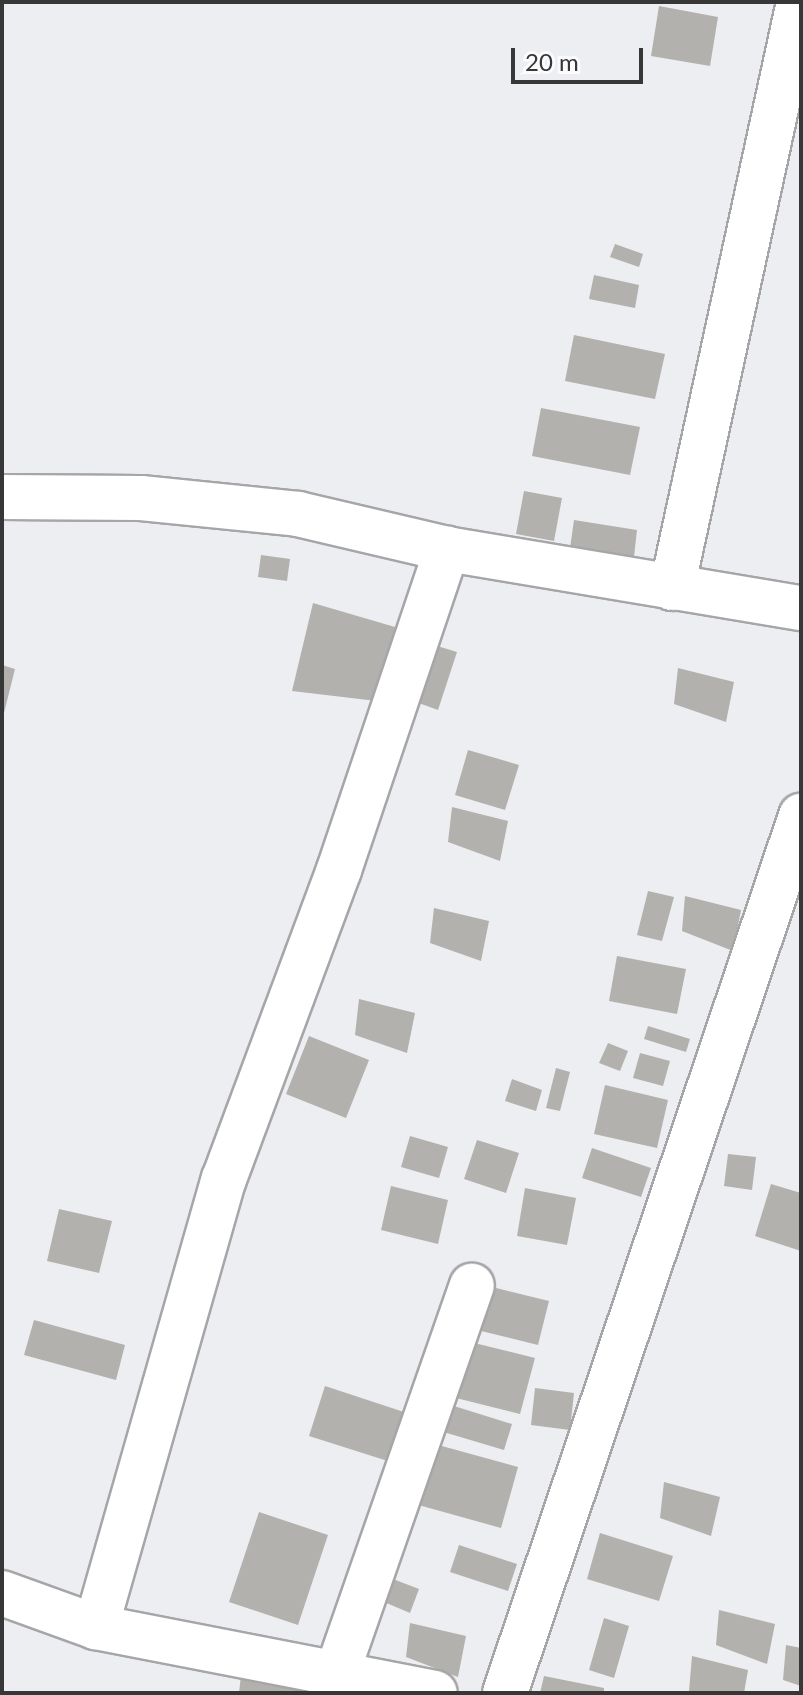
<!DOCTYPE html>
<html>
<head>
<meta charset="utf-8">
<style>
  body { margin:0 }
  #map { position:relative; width:803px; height:1695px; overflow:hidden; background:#edeef1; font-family:Lato,sans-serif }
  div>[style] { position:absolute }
  .building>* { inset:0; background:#b3b1ae }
  .roads { filter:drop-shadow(2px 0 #a6a6a9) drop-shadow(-2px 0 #a6a6a9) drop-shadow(0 2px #a6a6a9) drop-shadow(0 -2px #a6a6a9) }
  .street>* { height:44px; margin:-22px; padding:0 22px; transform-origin:22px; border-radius:22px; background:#fff }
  span { translate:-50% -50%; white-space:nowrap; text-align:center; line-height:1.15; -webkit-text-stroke:6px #fbfbfe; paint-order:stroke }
  .frame { position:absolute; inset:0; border:4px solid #373738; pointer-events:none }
  .scale { position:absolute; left:511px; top:48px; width:132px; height:36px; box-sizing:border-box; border:4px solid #373738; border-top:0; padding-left:10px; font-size:24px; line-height:28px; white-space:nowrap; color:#373738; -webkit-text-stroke:6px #fbfbfe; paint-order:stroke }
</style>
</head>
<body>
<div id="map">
  <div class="building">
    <i style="clip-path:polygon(659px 6px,718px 17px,710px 66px,651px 56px)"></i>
    <i style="clip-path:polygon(615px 244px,643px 254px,639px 267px,610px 257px)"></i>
    <i style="clip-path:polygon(594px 275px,639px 285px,635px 308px,589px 299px)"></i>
    <i style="clip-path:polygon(574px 335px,665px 354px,655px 399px,565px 381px)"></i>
    <i style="clip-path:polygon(541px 408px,640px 427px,630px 475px,532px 456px)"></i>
    <i style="clip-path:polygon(524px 491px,562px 498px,554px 541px,516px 534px)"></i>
    <i style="clip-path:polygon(574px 520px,637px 530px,634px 557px,570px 548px)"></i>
    <i style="clip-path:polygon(261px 555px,290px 559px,287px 581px,258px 577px)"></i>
    <i style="clip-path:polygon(313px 603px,412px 632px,385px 702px,292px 691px)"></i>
    <i style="clip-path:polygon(434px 645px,457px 652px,438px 710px,416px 702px)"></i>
    <i style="clip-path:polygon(2px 665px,15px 669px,3px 717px,2px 717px)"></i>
    <i style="clip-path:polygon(678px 668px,734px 682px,726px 722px,674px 704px)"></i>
    <i style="clip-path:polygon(468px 750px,519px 765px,505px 810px,455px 795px)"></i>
    <i style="clip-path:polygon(452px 807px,508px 821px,500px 861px,448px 842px)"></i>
    <i style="clip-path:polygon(648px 891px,674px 897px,662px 941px,637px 935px)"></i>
    <i style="clip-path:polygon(685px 896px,741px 910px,733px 951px,682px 931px)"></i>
    <i style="clip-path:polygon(434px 908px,489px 921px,481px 961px,430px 943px)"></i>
    <i style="clip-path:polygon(617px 956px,686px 969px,677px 1014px,609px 1001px)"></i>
    <i style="clip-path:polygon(359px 999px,415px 1013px,407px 1053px,355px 1035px)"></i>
    <i style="clip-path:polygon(648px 1026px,690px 1039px,686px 1052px,644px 1039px)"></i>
    <i style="clip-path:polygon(309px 1036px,369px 1060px,346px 1118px,286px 1094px)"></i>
    <i style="clip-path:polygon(608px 1043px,628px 1051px,620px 1071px,599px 1063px)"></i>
    <i style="clip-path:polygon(640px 1053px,670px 1061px,663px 1086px,633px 1078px)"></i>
    <i style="clip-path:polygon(556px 1068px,570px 1072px,560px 1111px,546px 1108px)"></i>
    <i style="clip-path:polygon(512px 1079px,542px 1090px,536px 1111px,505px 1101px)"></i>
    <i style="clip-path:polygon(605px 1085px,668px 1100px,657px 1148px,594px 1134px)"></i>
    <i style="clip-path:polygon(410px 1136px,448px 1147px,439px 1178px,401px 1167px)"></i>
    <i style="clip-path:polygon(477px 1140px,519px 1153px,506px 1193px,464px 1179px)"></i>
    <i style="clip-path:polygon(592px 1148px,651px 1168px,641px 1197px,582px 1178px)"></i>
    <i style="clip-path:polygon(728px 1154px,756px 1157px,752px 1190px,724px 1186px)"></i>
    <i style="clip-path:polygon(771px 1184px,801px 1193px,801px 1251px,755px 1236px)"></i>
    <i style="clip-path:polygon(391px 1186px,448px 1200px,438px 1244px,381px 1230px)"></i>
    <i style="clip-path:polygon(525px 1188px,576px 1198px,567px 1245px,517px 1236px)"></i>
    <i style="clip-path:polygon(59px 1209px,112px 1221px,99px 1273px,47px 1261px)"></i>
    <i style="clip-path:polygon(484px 1285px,549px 1301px,538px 1345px,473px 1329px)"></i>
    <i style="clip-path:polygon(34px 1320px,125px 1345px,116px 1380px,24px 1355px)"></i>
    <i style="clip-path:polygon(462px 1340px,535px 1358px,520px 1414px,448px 1396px)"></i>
    <i style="clip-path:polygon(325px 1386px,410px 1414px,394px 1463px,309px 1436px)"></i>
    <i style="clip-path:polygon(535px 1388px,574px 1393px,570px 1430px,531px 1425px)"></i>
    <i style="clip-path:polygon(438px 1401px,512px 1424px,504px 1450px,430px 1428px)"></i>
    <i style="clip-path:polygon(431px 1443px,518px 1467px,501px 1528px,415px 1504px)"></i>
    <i style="clip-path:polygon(664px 1482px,720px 1497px,711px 1536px,660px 1518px)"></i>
    <i style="clip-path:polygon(259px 1512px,328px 1535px,298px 1625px,229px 1602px)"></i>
    <i style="clip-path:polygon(600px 1533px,673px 1556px,659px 1601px,587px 1579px)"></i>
    <i style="clip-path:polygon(459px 1545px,517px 1564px,508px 1591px,450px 1572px)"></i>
    <i style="clip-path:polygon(393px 1579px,419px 1589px,410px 1613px,384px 1602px)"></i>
    <i style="clip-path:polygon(719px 1610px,775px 1624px,767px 1664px,716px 1645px)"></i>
    <i style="clip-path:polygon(604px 1618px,629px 1626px,614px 1678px,589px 1670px)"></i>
    <i style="clip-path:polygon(410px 1623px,466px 1636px,458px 1677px,406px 1657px)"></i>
    <i style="clip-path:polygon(786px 1645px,801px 1648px,801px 1686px,783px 1680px)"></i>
    <i style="clip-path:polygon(692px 1656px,748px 1670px,744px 1693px,689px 1691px)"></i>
    <i style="clip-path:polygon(241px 1675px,297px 1689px,296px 1693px,239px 1693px)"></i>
    <i style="clip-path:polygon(544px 1676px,604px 1688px,604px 1693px,540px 1693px)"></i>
  </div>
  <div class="roads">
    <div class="street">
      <i style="left:2px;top:497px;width:139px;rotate:0.4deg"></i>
      <i style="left:141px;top:498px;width:158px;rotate:5.8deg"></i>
      <i style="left:298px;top:514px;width:153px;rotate:13.2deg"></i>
      <i style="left:447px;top:549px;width:359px;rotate:9.5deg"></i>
      <i style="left:672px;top:588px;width:600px;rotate:-77.77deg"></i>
      <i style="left:2px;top:1593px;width:100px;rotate:19.9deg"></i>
      <i style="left:96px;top:1627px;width:345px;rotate:11deg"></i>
      <i style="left:96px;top:1627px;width:466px;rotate:-74.1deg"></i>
      <i style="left:224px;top:1179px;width:330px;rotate:-69.6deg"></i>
      <i style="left:339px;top:870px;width:339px;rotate:-71.4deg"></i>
      <i style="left:338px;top:1670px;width:407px;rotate:-70.8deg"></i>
      <i style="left:505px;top:1693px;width:926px;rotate:-71.35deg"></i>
    </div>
  </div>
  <div class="frame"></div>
  <div class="scale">20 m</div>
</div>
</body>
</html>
